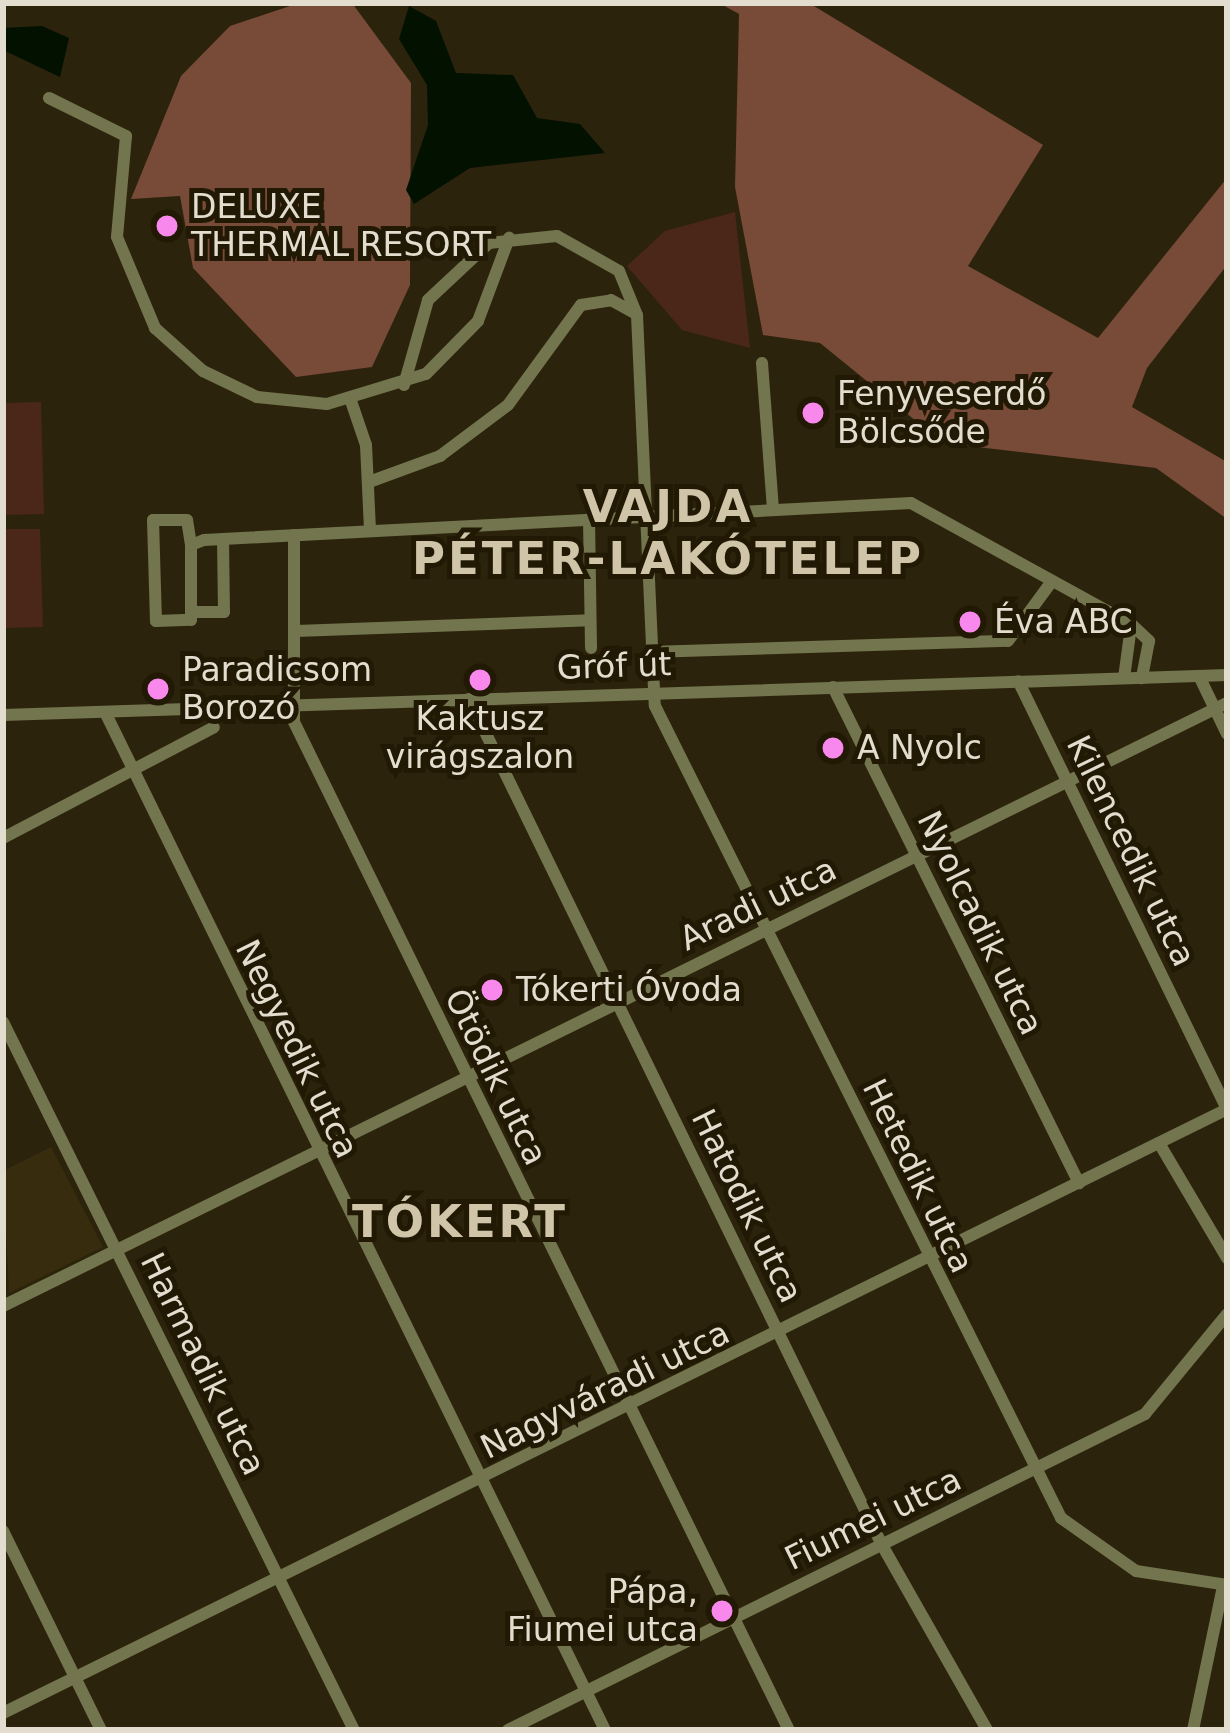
<!DOCTYPE html>
<html>
<head>
<meta charset="utf-8">
<style>
  body { margin:0 }
  #map { position:relative; width:1230px; height:1733px; overflow:hidden; background:#2c230c; font-family:"DejaVu Sans",sans-serif }
  div>[style] { position:absolute }
  .built>* { inset:0; background:#372c0d }
  .green>* { inset:0; background:#4b271a }
  .forest>* { inset:0; background:#784a38 }
  .water>* { inset:0; background:#021100 }
  .minor>* { height:12px; margin:-6px; padding:0 6px; transform-origin:6px; border-radius:6px; background:#72754d }
  .dots>* { width:33px; height:33px; translate:-50% -50%; box-sizing:border-box; border:6px solid #221904; border-radius:50% }
  span { translate:-50% -50%; white-space:nowrap; text-align:center; line-height:1.15; -webkit-text-stroke:10px #221904; paint-order:stroke }
  .poi-label { font-size:33px; color:#e3ddcf }
  .left { translate:0 -50%; text-align:left }
  .right { translate:-100% -50%; text-align:right }
  .street-label { font-size:33px; color:#e3ddcf }
  .district-label { font-size:45px; color:#d0c4a9; font-weight:700; letter-spacing:3px }
  .frame { position:absolute; inset:0; border:6px solid #e3ddcf; pointer-events:none }
</style>
</head>
<body>
<div id="map">
  <div class="built">
    <i style="clip-path:polygon(51px 1147px,103px 1247px,9px 1293px,3px 1171px)"></i>
  </div>
  <div class="green">
    <i style="clip-path:polygon(735px 212px,750px 348px,682px 330px,627px 266px,665px 231px)"></i>
    <i style="clip-path:polygon(41px 402px,44px 514px,3px 515px,3px 403px)"></i>
    <i style="clip-path:polygon(3px 529px,40px 529px,43px 627px,3px 628px)"></i>
  </div>
  <div class="forest">
    <i style="clip-path:polygon(299px 3px,352px 3px,411px 83px,410px 285px,372px 367px,296px 377px,193px 268px,180px 196px,131px 199px,181px 76px,230px 26px)"></i>
    <i style="clip-path:polygon(719px 3px,809px 3px,1043px 145px,968px 266px,1098px 338px,1227px 178px,1227px 265px,1147px 368px,1132px 407px,1227px 462px,1227px 519px,1156px 468px,943px 443px,820px 343px,763px 335px,735px 187px,739px 14px)"></i>
  </div>
  <div class="water">
    <i style="clip-path:polygon(409px 6px,436px 21px,456px 73px,513px 75px,537px 118px,580px 124px,605px 153px,470px 168px,414px 204px,406px 190px,428px 125px,427px 85px,399px 39px)"></i>
    <i style="clip-path:polygon(42px 26px,69px 38px,60px 77px,3px 50px,3px 28px)"></i>
  </div>
  <div class="minor">
    <i style="left:49px;top:98px;width:86px;rotate:26.3deg"></i>
    <i style="left:126px;top:136px;width:101px;rotate:95.1deg"></i>
    <i style="left:117px;top:237px;width:99px;rotate:67.3deg"></i>
    <i style="left:155px;top:328px;width:64px;rotate:41.9deg"></i>
    <i style="left:203px;top:371px;width:60px;rotate:25.7deg"></i>
    <i style="left:257px;top:397px;width:70px;rotate:5.7deg"></i>
    <i style="left:327px;top:404px;width:103px;rotate:-16.9deg"></i>
    <i style="left:426px;top:374px;width:74px;rotate:-45.5deg"></i>
    <i style="left:478px;top:321px;width:89px;rotate:-69.5deg"></i>
    <i style="left:762px;top:363px;width:145px;rotate:85.7deg"></i>
    <i style="left:404px;top:385px;width:88px;rotate:-74.2deg"></i>
    <i style="left:428px;top:300px;width:83px;rotate:-43.1deg"></i>
    <i style="left:489px;top:243px;width:68px;rotate:-5.9deg"></i>
    <i style="left:557px;top:236px;width:71px;rotate:29.4deg"></i>
    <i style="left:619px;top:271px;width:48px;rotate:67.8deg"></i>
    <i style="left:637px;top:315px;width:391px;rotate:87.4deg"></i>
    <i style="left:655px;top:706px;width:908px;rotate:63.43deg"></i>
    <i style="left:1061px;top:1518px;width:92px;rotate:35.2deg"></i>
    <i style="left:1136px;top:1571px;width:92px;rotate:8.7deg"></i>
    <i style="left:351px;top:401px;width:46px;rotate:71.2deg"></i>
    <i style="left:366px;top:445px;width:86px;rotate:87.3deg"></i>
    <i style="left:369px;top:482px;width:76px;rotate:-20.1deg"></i>
    <i style="left:440px;top:456px;width:85px;rotate:-36.9deg"></i>
    <i style="left:508px;top:405px;width:124px;rotate:-53.9deg"></i>
    <i style="left:581px;top:305px;width:30px;rotate:-9deg"></i>
    <i style="left:611px;top:300px;width:29px;rotate:29deg"></i>
    <i style="left:589px;top:519px;width:129px;rotate:89.1deg"></i>
    <i style="left:294px;top:535px;width:187px;rotate:90deg"></i>
    <i style="left:294px;top:722px;width:1123px;rotate:63.85deg"></i>
    <i style="left:191px;top:545px;width:25px;rotate:-99deg"></i>
    <i style="left:187px;top:520px;width:34px;rotate:180deg"></i>
    <i style="left:153px;top:520px;width:101px;rotate:88.3deg"></i>
    <i style="left:156px;top:621px;width:35px;rotate:-2deg"></i>
    <i style="left:191px;top:620px;width:75px;rotate:-90deg"></i>
    <i style="left:191px;top:545px;width:14px;rotate:-21deg"></i>
    <i style="left:204px;top:540px;width:708px;rotate:-3deg"></i>
    <i style="left:911px;top:503px;width:251px;rotate:28.8deg"></i>
    <i style="left:1131px;top:624px;width:25px;rotate:43deg"></i>
    <i style="left:1149px;top:641px;width:38px;rotate:101deg"></i>
    <i style="left:192px;top:612px;width:32px"></i>
    <i style="left:224px;top:612px;width:73px;rotate:-90.8deg"></i>
    <i style="left:296px;top:631px;width:294px;rotate:-2.1deg"></i>
    <i style="left:649px;top:652px;width:359px;rotate:-1.8deg"></i>
    <i style="left:1008px;top:641px;width:74px;rotate:-53.7deg"></i>
    <i style="left:1199px;top:676px;width:64px;rotate:64.2deg"></i>
    <i style="left:1124px;top:678px;width:52px;rotate:-82.3deg"></i>
    <i style="left:833px;top:687px;width:554px;rotate:63.62deg"></i>
    <i style="left:469px;top:699px;width:941px;rotate:63.98deg"></i>
    <i style="left:882px;top:1545px;width:213px;rotate:60.4deg"></i>
    <i style="left:105px;top:712px;width:1134px;rotate:63.84deg"></i>
    <i style="left:3px;top:715px;width:1225px;rotate:-1.87deg"></i>
    <i style="left:3px;top:838px;width:238px;rotate:-27.7deg"></i>
    <i style="left:3px;top:1022px;width:790px;rotate:63.63deg"></i>
    <i style="left:1159px;top:1143px;width:134px;rotate:59.4deg"></i>
    <i style="left:3px;top:1306px;width:1364px;rotate:-26.23deg"></i>
    <i style="left:3px;top:1531px;width:222px;rotate:63.8deg"></i>
    <i style="left:3px;top:1713px;width:1365px;rotate:-26.26deg"></i>
    <i style="left:1227px;top:1109px;width:476px;rotate:-116deg"></i>
    <i style="left:508px;top:1730px;width:711px;rotate:-26.38deg"></i>
    <i style="left:1145px;top:1414px;width:129px;rotate:-50.6deg"></i>
    <i style="left:1193px;top:1730px;width:146px;rotate:-78.2deg"></i>
  </div>
  <div class="dots">
    <i style="left:167px;top:226px;background:#f888eb"></i>
    <i style="left:813px;top:413px;background:#f888eb"></i>
    <i style="left:970px;top:622px;background:#f888eb"></i>
    <i style="left:480px;top:680px;background:#f888eb"></i>
    <i style="left:158px;top:689px;background:#f888eb"></i>
    <i style="left:833px;top:748px;background:#f888eb"></i>
    <i style="left:492px;top:990px;background:#f888eb"></i>
    <i style="left:722px;top:1611px;background:#f888eb"></i>
  </div>
  <div class="poi-label">
    <span class="left" style="left:191px;top:226px">DELUXE<br>THERMAL RESORT</span>
    <span class="left" style="left:837px;top:413px">Fenyveserdő<br>Bölcsőde</span>
    <span class="left" style="left:994px;top:622px">Éva ABC</span>
    <span class="left" style="left:182px;top:689px">Paradicsom<br>Borozó</span>
    <span style="left:480px;top:738px">Kaktusz<br>virágszalon</span>
    <span class="left" style="left:857px;top:748px">A Nyolc</span>
    <span class="left" style="left:516px;top:990px">Tókerti Óvoda</span>
    <span class="right" style="left:698px;top:1611px">Pápa,<br>Fiumei utca</span>
  </div>
  <div class="street-label">
    <span style="left:614px;top:666px;rotate:-2deg">Gróf út</span>
    <span style="left:1131px;top:851px;rotate:64deg">Kilencedik utca</span>
    <span style="left:758px;top:904px;rotate:-26deg">Aradi utca</span>
    <span style="left:980px;top:923px;rotate:64deg">Nyolcadik utca</span>
    <span style="left:297px;top:1049px;rotate:64deg">Negyedik utca</span>
    <span style="left:496px;top:1077px;rotate:64deg">Ötödik utca</span>
    <span style="left:918px;top:1176px;rotate:64deg">Hetedik utca</span>
    <span style="left:747px;top:1206px;rotate:64deg">Hatodik utca</span>
    <span style="left:203px;top:1364px;rotate:64deg">Harmadik utca</span>
    <span style="left:605px;top:1390px;rotate:-26deg">Nagyváradi utca</span>
    <span style="left:873px;top:1519px;rotate:-26deg">Fiumei utca</span>
  </div>
  <div class="district-label">
    <span style="left:668px;top:533px">VAJDA<br>PÉTER-LAKÓTELEP</span>
    <span style="left:460px;top:1222px">TÓKERT</span>
  </div>
  <div class="frame"></div>
</div>
</body>
</html>
